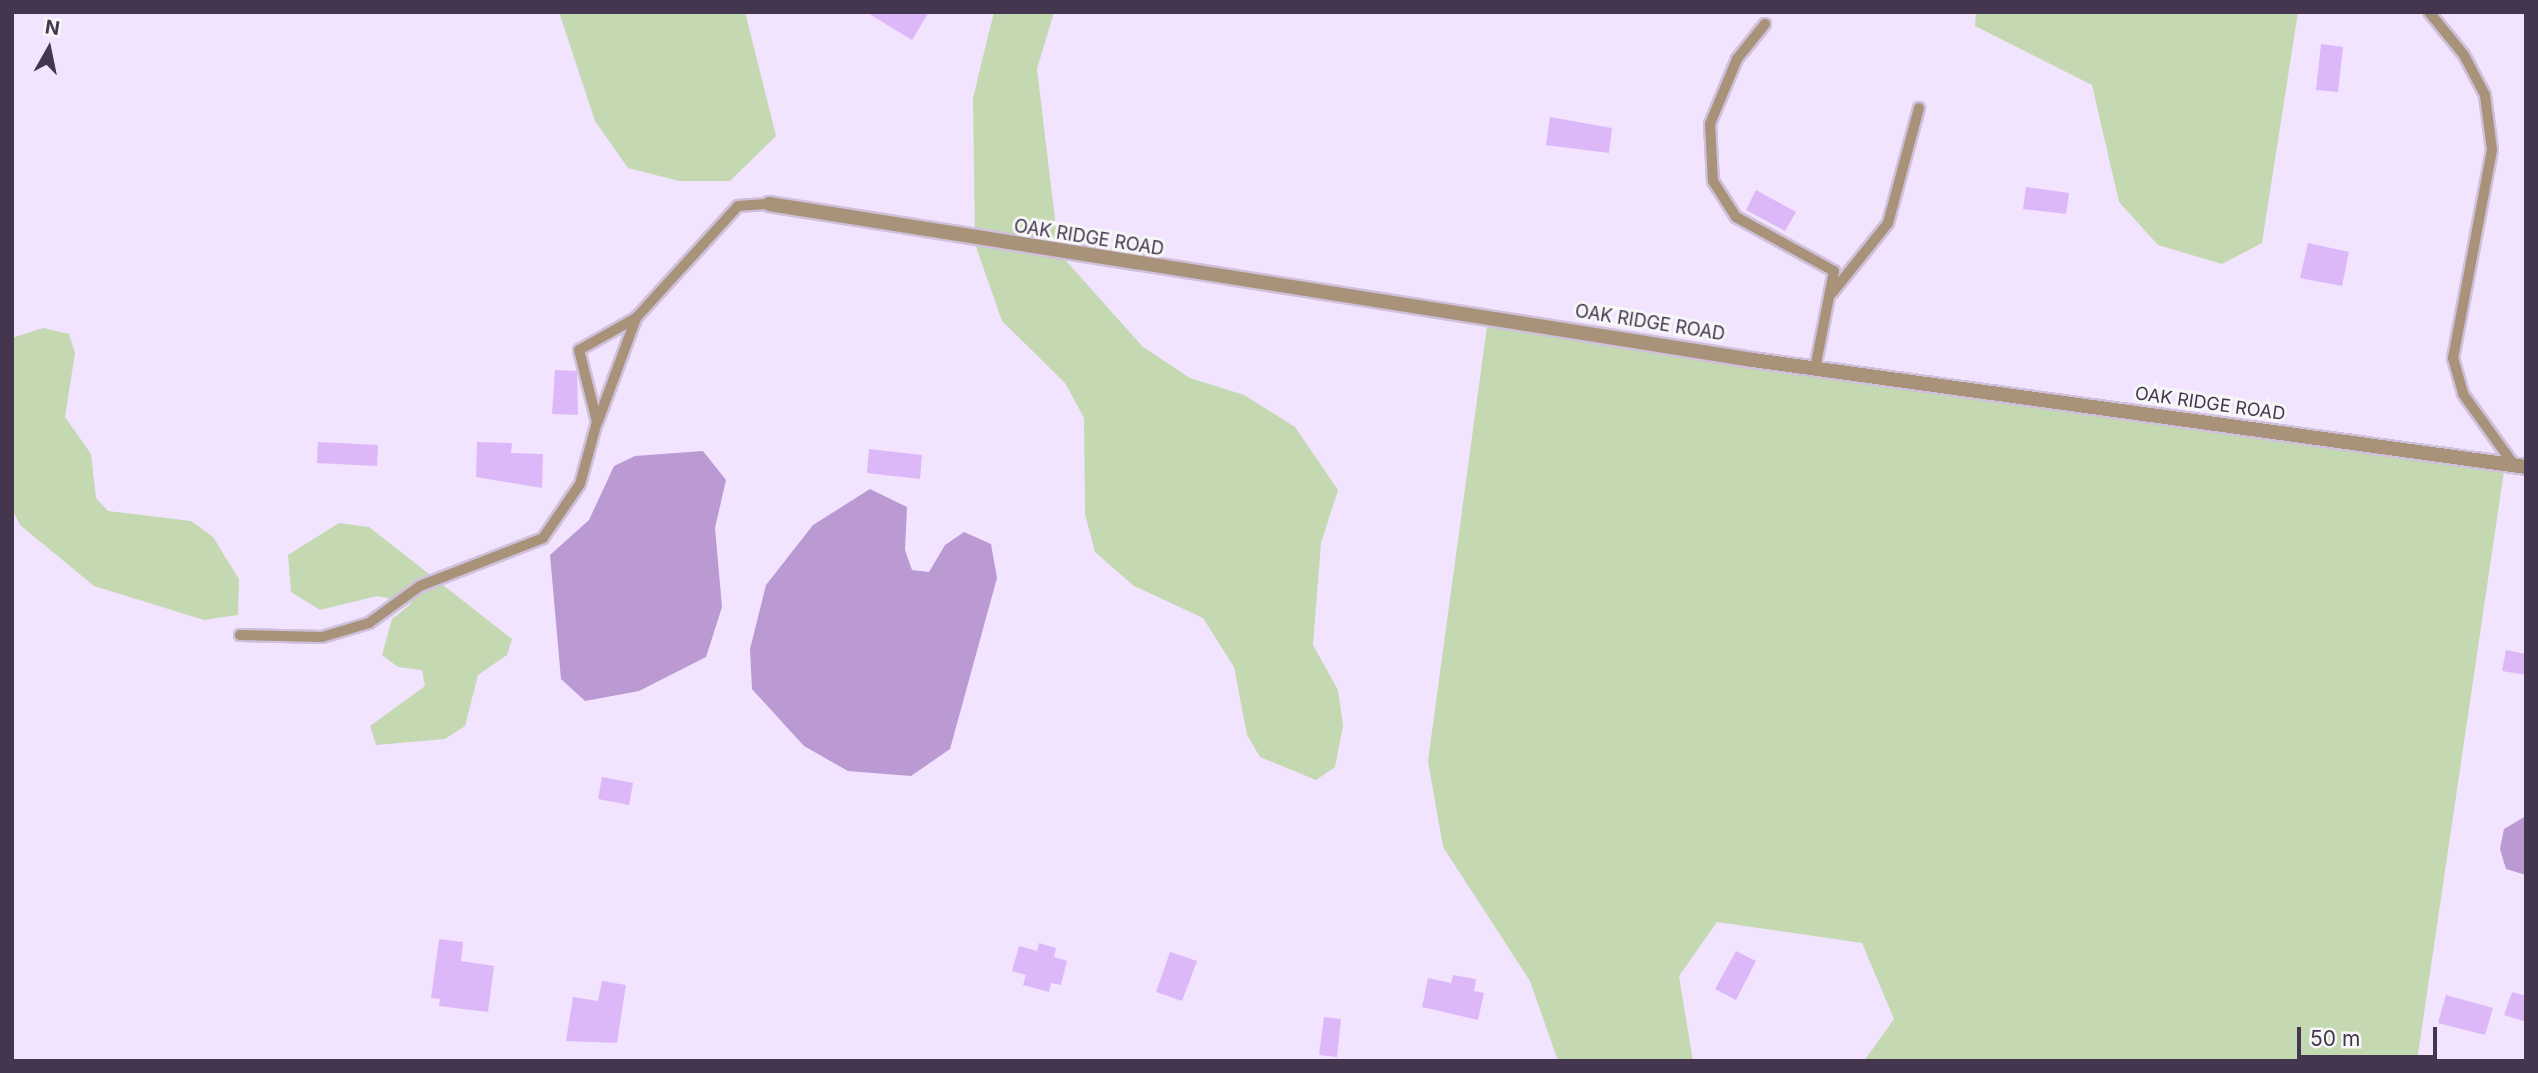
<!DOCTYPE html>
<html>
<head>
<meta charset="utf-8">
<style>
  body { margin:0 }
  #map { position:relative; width:2538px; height:1073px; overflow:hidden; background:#f2e3fe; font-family:Inter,sans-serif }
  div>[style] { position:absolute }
  .green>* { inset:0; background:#c4d9b2 }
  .water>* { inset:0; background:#bb99d3 }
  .building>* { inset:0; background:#ddb8f8 }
  .roads { filter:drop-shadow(2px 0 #cfc0db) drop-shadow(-2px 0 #cfc0db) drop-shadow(0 2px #cfc0db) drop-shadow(0 -2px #cfc0db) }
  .lane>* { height:10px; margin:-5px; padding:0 5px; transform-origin:5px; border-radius:5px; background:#a8927a }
  .street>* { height:14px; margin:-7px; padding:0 7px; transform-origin:7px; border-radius:7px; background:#a8927a }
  span { translate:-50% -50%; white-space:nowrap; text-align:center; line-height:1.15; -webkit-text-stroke:6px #f7f7f7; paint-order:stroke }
  .street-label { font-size:18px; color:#453650 }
  .frame { position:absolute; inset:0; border:14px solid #453650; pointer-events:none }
  .north { position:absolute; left:14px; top:14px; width:70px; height:70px; -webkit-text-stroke:5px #f7f7f7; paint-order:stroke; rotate:9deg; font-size:19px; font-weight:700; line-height:28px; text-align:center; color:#453650 }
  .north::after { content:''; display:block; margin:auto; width:24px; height:32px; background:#453650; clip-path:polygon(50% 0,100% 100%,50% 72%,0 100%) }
  .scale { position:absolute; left:2297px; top:1027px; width:140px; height:32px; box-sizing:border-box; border:4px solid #453650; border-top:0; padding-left:9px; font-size:21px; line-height:24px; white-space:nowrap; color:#453650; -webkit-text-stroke:5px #f7f7f7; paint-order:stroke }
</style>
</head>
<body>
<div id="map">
  <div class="green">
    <i style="clip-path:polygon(559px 12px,745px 12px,776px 136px,730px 181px,679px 181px,628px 168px,595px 121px)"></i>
    <i style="clip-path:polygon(994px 12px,1054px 12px,1037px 69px,1059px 253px,1143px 347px,1190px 378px,1244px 395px,1295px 427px,1338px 490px,1321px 543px,1313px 645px,1338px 690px,1343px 726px,1335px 767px,1316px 780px,1260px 757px,1247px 735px,1234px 667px,1203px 618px,1134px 586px,1095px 552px,1085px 514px,1084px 418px,1065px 383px,1002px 321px,975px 244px,973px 98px)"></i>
    <i style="clip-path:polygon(1976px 12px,2298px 12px,2262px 243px,2222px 264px,2158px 245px,2119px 202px,2092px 85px,1975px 26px)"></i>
    <i style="clip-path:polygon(1488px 319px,2504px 471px,2417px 1061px,1864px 1061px,1894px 1019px,1862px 943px,1717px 922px,1679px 976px,1693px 1061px,1558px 1061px,1530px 981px,1443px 847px,1428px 761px)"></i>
    <i style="clip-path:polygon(43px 328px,69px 334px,75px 353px,65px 417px,91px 454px,96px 498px,108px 511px,191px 521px,213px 537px,239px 579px,238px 615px,204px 620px,94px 586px,20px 525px,12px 509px,12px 338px)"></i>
    <i style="clip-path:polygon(339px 523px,369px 527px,512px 639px,507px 655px,478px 675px,465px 726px,445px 739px,376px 745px,370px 726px,425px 686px,422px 670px,398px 667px,382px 655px,392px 619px,412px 603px,377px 596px,320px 610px,291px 592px,288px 555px)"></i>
  </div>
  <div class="water">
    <i style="clip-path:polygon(703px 451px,726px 480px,715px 528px,722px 607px,706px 657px,639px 691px,585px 701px,561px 679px,550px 555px,589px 520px,614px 466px,635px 456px)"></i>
    <i style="clip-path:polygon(870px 489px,907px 507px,905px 550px,912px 570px,929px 572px,945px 545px,964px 532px,991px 544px,997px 578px,950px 749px,911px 776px,848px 771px,804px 746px,752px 689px,750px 649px,766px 585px,813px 525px)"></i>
    <i style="clip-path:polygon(2526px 816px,2526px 875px,2506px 869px,2500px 849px,2504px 829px)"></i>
  </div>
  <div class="building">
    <i style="clip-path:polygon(866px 12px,929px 12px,912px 40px)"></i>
    <i style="clip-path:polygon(2321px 44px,2343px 47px,2338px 92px,2316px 90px)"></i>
    <i style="clip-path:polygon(1550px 117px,1612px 128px,1609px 153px,1546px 145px)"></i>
    <i style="clip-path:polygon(2026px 187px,2069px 193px,2066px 214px,2023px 209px)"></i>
    <i style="clip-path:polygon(1756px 190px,1796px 212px,1785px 231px,1746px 210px)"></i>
    <i style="clip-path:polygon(2308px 243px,2349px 252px,2342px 286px,2300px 278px)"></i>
    <i style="clip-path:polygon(555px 370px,577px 371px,578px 415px,552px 414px)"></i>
    <i style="clip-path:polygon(318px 442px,378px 445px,377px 466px,317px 463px)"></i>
    <i style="clip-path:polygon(477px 442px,512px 443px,511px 453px,543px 454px,542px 488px,476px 477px)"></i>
    <i style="clip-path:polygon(869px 449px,922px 455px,920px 479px,867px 473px)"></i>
    <i style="clip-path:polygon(2506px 650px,2526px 654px,2526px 675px,2502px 671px)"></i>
    <i style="clip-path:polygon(602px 777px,633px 783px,629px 805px,598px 799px)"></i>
    <i style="clip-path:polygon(439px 939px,463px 942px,461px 961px,494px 966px,488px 1012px,439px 1006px,440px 999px,431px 998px)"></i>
    <i style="clip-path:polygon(1039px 943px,1056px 948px,1054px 957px,1067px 961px,1061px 985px,1051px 983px,1049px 992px,1023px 985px,1026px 975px,1012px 971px,1019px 946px,1037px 951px)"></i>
    <i style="clip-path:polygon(1736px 951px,1756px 961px,1736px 1000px,1715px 989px)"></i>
    <i style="clip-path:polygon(1170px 952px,1197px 961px,1182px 1001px,1156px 992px)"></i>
    <i style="clip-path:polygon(1453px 975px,1476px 979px,1474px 991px,1484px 993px,1478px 1020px,1422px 1007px,1428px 978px,1451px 983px)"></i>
    <i style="clip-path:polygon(602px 981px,626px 985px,617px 1043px,566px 1041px,573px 997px,598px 1001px)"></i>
    <i style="clip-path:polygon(2512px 992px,2526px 996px,2526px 1022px,2504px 1015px)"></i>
    <i style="clip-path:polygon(2446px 995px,2493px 1008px,2485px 1035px,2438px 1023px)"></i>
    <i style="clip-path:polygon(1324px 1017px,1341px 1019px,1337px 1057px,1319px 1055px)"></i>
  </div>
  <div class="roads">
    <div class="lane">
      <i style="left:2429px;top:12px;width:55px;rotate:50.9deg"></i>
      <i style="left:2464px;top:55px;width:45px;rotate:62.3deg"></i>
      <i style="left:2485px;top:95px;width:55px;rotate:82.7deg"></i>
      <i style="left:2492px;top:150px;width:212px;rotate:100.6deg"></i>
      <i style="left:2453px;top:358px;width:37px;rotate:74deg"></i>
      <i style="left:2463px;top:394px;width:87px;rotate:54.3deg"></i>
      <i style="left:1765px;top:24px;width:45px;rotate:128.7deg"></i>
      <i style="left:1737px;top:59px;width:70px;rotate:112.6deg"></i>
      <i style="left:1710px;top:124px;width:57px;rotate:87deg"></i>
      <i style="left:1713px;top:181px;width:43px;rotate:57.4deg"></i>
      <i style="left:1736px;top:217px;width:112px;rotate:28.9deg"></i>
      <i style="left:1834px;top:271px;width:100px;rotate:101deg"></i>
      <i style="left:1832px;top:293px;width:90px;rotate:-51.3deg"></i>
      <i style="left:1888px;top:223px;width:119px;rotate:-74.9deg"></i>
      <i style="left:598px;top:421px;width:110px;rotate:-69.7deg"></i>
      <i style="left:240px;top:635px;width:82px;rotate:1.4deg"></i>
      <i style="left:322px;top:637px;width:49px;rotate:-16.6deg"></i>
      <i style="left:369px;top:623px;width:63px;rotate:-36deg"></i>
      <i style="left:420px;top:586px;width:132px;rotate:-21.3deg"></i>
      <i style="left:543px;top:538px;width:65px;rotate:-55.6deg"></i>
      <i style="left:580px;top:484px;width:64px;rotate:-74.7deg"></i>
      <i style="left:597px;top:422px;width:74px;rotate:-104deg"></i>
      <i style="left:579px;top:350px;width:65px;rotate:-29.3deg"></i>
      <i style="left:636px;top:318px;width:151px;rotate:-47.7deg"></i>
      <i style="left:738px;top:206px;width:31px;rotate:-4deg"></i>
    </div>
    <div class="street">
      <i style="left:769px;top:204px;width:996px;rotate:9.01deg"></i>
      <i style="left:1753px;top:360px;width:780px;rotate:7.88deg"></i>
    </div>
  </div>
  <div class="street-label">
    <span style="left:1089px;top:238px;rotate:9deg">OAK RIDGE ROAD</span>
    <span style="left:1650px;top:323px;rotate:9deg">OAK RIDGE ROAD</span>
    <span style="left:2210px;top:404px;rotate:8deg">OAK RIDGE ROAD</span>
  </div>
  <div class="frame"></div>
  <div class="north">N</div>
  <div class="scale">50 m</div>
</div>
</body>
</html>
